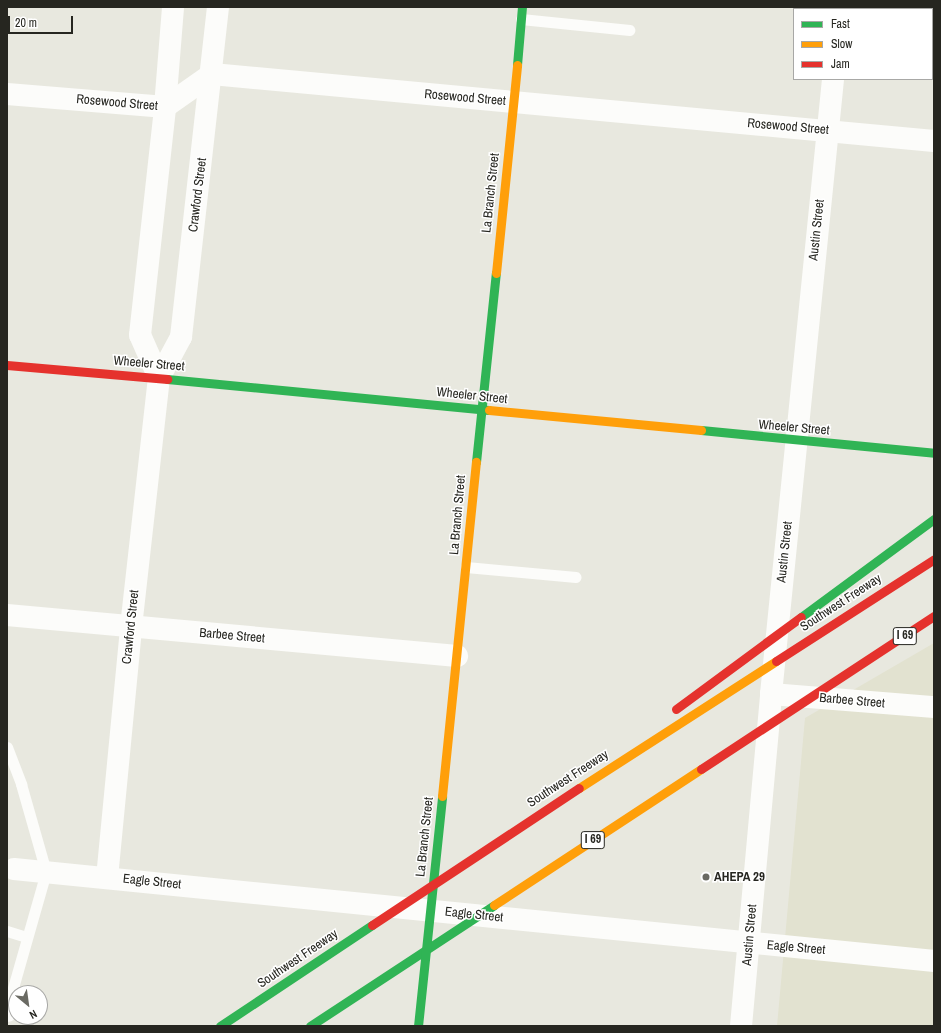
<!DOCTYPE html>
<html>
<head>
<meta charset="utf-8">
<style>
  body { margin:0 }
  #map { position:relative; width:941px; height:1033px; overflow:hidden; background:#e8e8df; font-family:"Archivo Narrow",sans-serif }
  div>[style] { position:absolute }
  .built>* { inset:0; background:#e2e2d0 }
  .lane>* { height:11px; margin:-5.5px; padding:0 5.5px; transform-origin:5.5px; border-radius:5.5px; background:#fcfcfa }
  .street>* { height:22px; margin:-11px; padding:0 11px; transform-origin:11px; border-radius:11px; background:#fcfcfa }
  .fast>* { height:9px; margin:-4.5px; padding:0 4.5px; transform-origin:4.5px; border-radius:4.5px; background:#30b455 }
  .slow>* { height:9px; margin:-4.5px; padding:0 4.5px; transform-origin:4.5px; border-radius:4.5px; background:#ff9f0a }
  .jam>* { height:9px; margin:-4.5px; padding:0 4.5px; transform-origin:4.5px; border-radius:4.5px; background:#e5322d }
  .dots>* { width:11px; height:11px; translate:-50% -50%; box-sizing:border-box; border:2px solid #fff; border-radius:50% }
  span { translate:-50% -50%; white-space:nowrap; text-align:center; line-height:1.15; -webkit-text-stroke:3px #fff; paint-order:stroke }
  .shield-label span { padding:1px 3px; background:#fff; border:1px solid; border-radius:3px; -webkit-text-stroke-width:0 }
  .shield-label { font-size:12px; color:#262620; font-weight:700 }
  .street-label { font-size:13px; color:#262620 }
  .poi-label { font-size:13px; color:#262620; font-weight:700 }
  .left { translate:0 -50%; text-align:left }
  .frame { position:absolute; inset:0; border:8px solid #262620; pointer-events:none }
  .legend { position:absolute; left:793px; top:8px; width:140px; height:72px; box-sizing:border-box; background:#fff; border:1px solid #a8a8a6; margin:0; padding:5px 7px; list-style:none; font-size:12px; color:#262620 }
  .legend li { display:flex; align-items:center; gap:8px; height:20px }
  .legend b { width:20px; border:1px solid #a8a8a6 }
  .north { position:absolute; left:8px; top:985px; width:40px; height:40px; box-sizing:border-box; background:#fff; border:1px solid #a8a8a6; border-radius:50%; rotate:151deg; font-size:11px; font-weight:700; line-height:16px; text-align:center; color:#262620 }
  .north::after { content:''; display:block; margin:auto; width:14px; height:18px; background:#6a6a63; clip-path:polygon(50% 0,100% 100%,50% 72%,0 100%) }
  .scale { position:absolute; left:8px; top:16px; width:65px; height:18px; box-sizing:border-box; border:2px solid #262620; border-top:0; padding-left:5px; font-size:12px; line-height:14px; white-space:nowrap; color:#262620; -webkit-text-stroke:3px #fff; paint-order:stroke }
</style>
</head>
<body>
<div id="map">
  <div class="built">
    <i style="clip-path:polygon(934px 643px,934px 1026px,777px 1026px,805px 718px)"></i>
  </div>
  <div class="lane">
    <i style="left:521px;top:19px;width:109px;rotate:5.8deg"></i>
    <i style="left:466px;top:567px;width:110px;rotate:5.2deg"></i>
    <i style="left:7px;top:747px;width:40px;rotate:69deg"></i>
    <i style="left:21px;top:784px;width:91px;rotate:74.1deg"></i>
    <i style="left:46px;top:872px;width:142px;rotate:105.9deg"></i>
    <i style="left:7px;top:931px;width:21px;rotate:17deg"></i>
  </div>
  <div class="street">
    <i style="left:841px;top:9px;width:2px;rotate:-63deg"></i>
    <i style="left:7px;top:94px;width:159px;rotate:4.7deg"></i>
    <i style="left:165px;top:107px;width:57px;rotate:-35.1deg"></i>
    <i style="left:212px;top:74px;width:725px;rotate:5.3deg"></i>
    <i style="left:159px;top:378px;width:47px;rotate:-113.8deg"></i>
    <i style="left:140px;top:335px;width:229px;rotate:-83.7deg"></i>
    <i style="left:165px;top:107px;width:100px;rotate:-85.4deg"></i>
    <i style="left:7px;top:615px;width:452px;rotate:5.2deg"></i>
    <i style="left:771px;top:694px;width:164px;rotate:4.6deg"></i>
    <i style="left:14px;top:869px;width:925px;rotate:5.71deg"></i>
    <i style="left:107px;top:878px;width:252px;rotate:-84.5deg"></i>
    <i style="left:131px;top:627px;width:251px;rotate:-83.6deg"></i>
    <i style="left:159px;top:378px;width:47px;rotate:-61.8deg"></i>
    <i style="left:181px;top:337px;width:332px;rotate:-83.6deg"></i>
    <i style="left:7px;top:1011px;width:2px;rotate:-90deg"></i>
    <i style="left:741px;top:1026px;width:333px;rotate:-84.8deg"></i>
    <i style="left:771px;top:694px;width:618px;rotate:-84.24deg"></i>
  </div>
  <div class="fast">
    <i style="left:517px;top:65px;width:58px;rotate:-85.1deg"></i>
    <i style="left:167px;top:379px;width:323px;rotate:5.5deg"></i>
    <i style="left:701px;top:430px;width:234px;rotate:5.6deg"></i>
    <i style="left:476px;top:462px;width:190px;rotate:-84deg"></i>
    <i style="left:801px;top:617px;width:165px;rotate:-36.4deg"></i>
    <i style="left:220px;top:1026px;width:182px;rotate:-33.6deg"></i>
    <i style="left:310px;top:1026px;width:220px;rotate:-33.3deg"></i>
    <i style="left:418px;top:1026px;width:231px;rotate:-84deg"></i>
  </div>
  <div class="slow">
    <i style="left:496px;top:273px;width:209px;rotate:-84.2deg"></i>
    <i style="left:489px;top:410px;width:213px;rotate:5.4deg"></i>
    <i style="left:579px;top:788px;width:234px;rotate:-32.8deg"></i>
    <i style="left:442px;top:796px;width:336px;rotate:-84.2deg"></i>
    <i style="left:494px;top:905px;width:248px;rotate:-33.3deg"></i>
  </div>
  <div class="jam">
    <i style="left:7px;top:365px;width:161px;rotate:5deg"></i>
    <i style="left:776px;top:661px;width:188px;rotate:-32.8deg"></i>
    <i style="left:676px;top:709px;width:155px;rotate:-36.4deg"></i>
    <i style="left:701px;top:769px;width:279px;rotate:-33.3deg"></i>
    <i style="left:372px;top:925px;width:248px;rotate:-33.5deg"></i>
  </div>
  <div class="dots">
    <i style="left:706px;top:877px;background:#6a6a63"></i>
  </div>
  <div class="shield-label">
    <span style="left:905px;top:636px">I 69</span>
    <span style="left:593px;top:840px">I 69</span>
  </div>
  <div class="street-label">
    <span style="left:465px;top:98px;rotate:5deg">Rosewood Street</span>
    <span style="left:117px;top:103px;rotate:5deg">Rosewood Street</span>
    <span style="left:788px;top:127px;rotate:5deg">Rosewood Street</span>
    <span style="left:491px;top:193px;rotate:-84deg">La Branch Street</span>
    <span style="left:198px;top:195px;rotate:-83deg">Crawford Street</span>
    <span style="left:817px;top:230px;rotate:-84deg">Austin Street</span>
    <span style="left:149px;top:364px;rotate:5deg">Wheeler Street</span>
    <span style="left:472px;top:396px;rotate:6deg">Wheeler Street</span>
    <span style="left:794px;top:428px;rotate:5deg">Wheeler Street</span>
    <span style="left:458px;top:515px;rotate:-85deg">La Branch Street</span>
    <span style="left:785px;top:552px;rotate:-84deg">Austin Street</span>
    <span style="left:841px;top:603px;rotate:-33deg">Southwest Freeway</span>
    <span style="left:131px;top:627px;rotate:-84deg">Crawford Street</span>
    <span style="left:232px;top:636px;rotate:5deg">Barbee Street</span>
    <span style="left:852px;top:701px;rotate:5deg">Barbee Street</span>
    <span style="left:568px;top:779px;rotate:-33deg">Southwest Freeway</span>
    <span style="left:425px;top:837px;rotate:-84deg">La Branch Street</span>
    <span style="left:152px;top:882px;rotate:6deg">Eagle Street</span>
    <span style="left:474px;top:915px;rotate:6deg">Eagle Street</span>
    <span style="left:750px;top:935px;rotate:-85deg">Austin Street</span>
    <span style="left:796px;top:948px;rotate:5deg">Eagle Street</span>
    <span style="left:298px;top:959px;rotate:-34deg">Southwest Freeway</span>
  </div>
  <div class="poi-label">
    <span class="left" style="left:714px;top:877px">AHEPA 29</span>
  </div>
  <div class="frame"></div>
  <ul class="legend">
  <li><b style="height:5px;background:#30b455"></b>Fast</li>
  <li><b style="height:5px;background:#ff9f0a"></b>Slow</li>
  <li><b style="height:5px;background:#e5322d"></b>Jam</li>
  </ul>
  <div class="north">N</div>
  <div class="scale">20 m</div>
</div>
</body>
</html>
